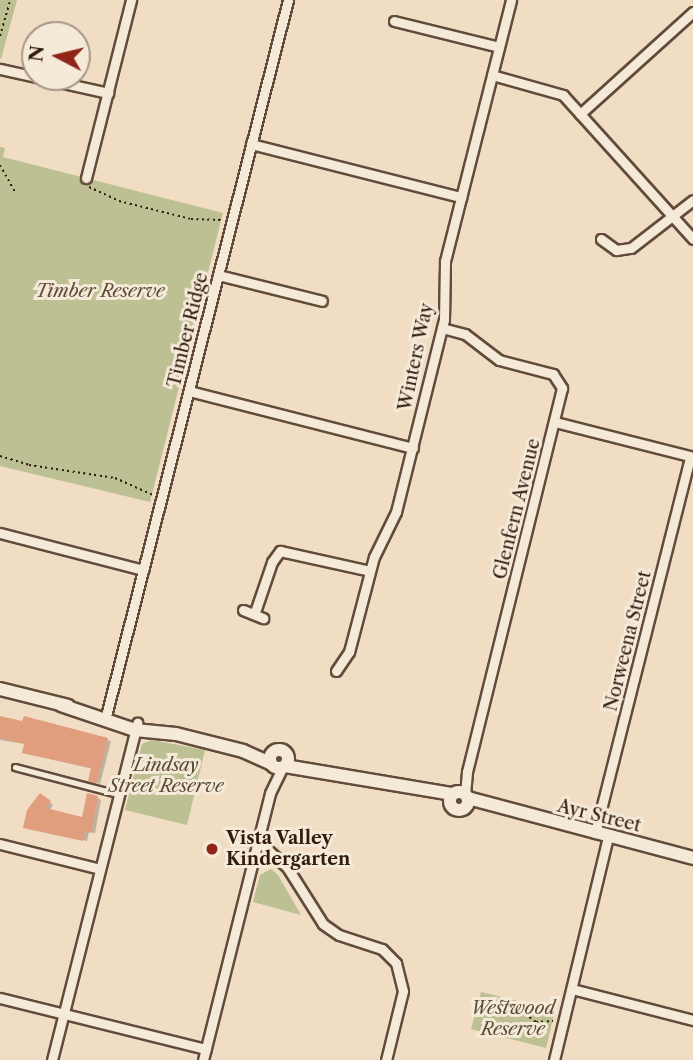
<!DOCTYPE html>
<html>
<head>
<meta charset="utf-8">
<style>
  body { margin:0 }
  #map { position:relative; width:693px; height:1060px; overflow:hidden; background:#f0ddc3; font-family:"Libre Caslon Text",serif }
  div>[style] { position:absolute }
  .green>* { inset:0; background:#bcc092 }
  .shadow>* { inset:0; background:#0003 }
  .building>* { inset:0; background:#e19e7f }
  .path>* { height:2px; margin-top:-1px; transform-origin:0; background:repeating-linear-gradient(90deg,#321a0d 0 2px,transparent 0 5.5px) }
  .roads { filter:drop-shadow(2px 0 #624b3a) drop-shadow(-2px 0 #624b3a) drop-shadow(0 2px #624b3a) drop-shadow(0 -2px #624b3a) }
  .lane>* { height:4.5px; margin:-2.25px; padding:0 2.25px; transform-origin:2.25px; border-radius:2.25px; background:#f5e9d8 }
  .street>* { height:9px; margin:-4.5px; padding:0 4.5px; transform-origin:4.5px; border-radius:4.5px; background:#f5e9d8 }
  .secondary>* { height:12px; margin:-6px; padding:0 6px; transform-origin:6px; border-radius:6px; background:#f5e9d8 }
  .secondary>.ring { margin:-6px; padding:0; box-sizing:content-box; background:none; border:12px solid #f5e9d8; border-radius:50% }
  .dots>* { width:19px; height:19px; translate:-50% -50%; box-sizing:border-box; border:4px solid #f5e9d8; border-radius:50% }
  span { translate:-50% -50%; white-space:nowrap; text-align:center; line-height:1.15; -webkit-text-stroke:6px #f5e9d8; paint-order:stroke }
  .park-label { font-size:18px; color:#5b4c35; font-style:italic }
  .street-label { font-size:18px; color:#321a0d }
  .poi-label { font-size:18px; color:#321a0d; font-weight:700 }
  .left { translate:0 -50%; text-align:left }
  .north { position:absolute; left:21px; top:21px; width:70px; height:70px; box-sizing:border-box; background:#f5e9d8; border:2px solid #a79687; border-radius:50%; rotate:277deg; font-size:19px; font-weight:700; line-height:28px; text-align:center; color:#321a0d }
  .north::after { content:''; display:block; margin:auto; width:24px; height:32px; background:#8f2418; clip-path:polygon(50% 0,100% 100%,50% 72%,0 100%) }
</style>
</head>
<body>
<div id="map">
  <div class="green">
    <i style="clip-path:polygon(0 0,17px 0,1px 59px,0 58px)"></i>
    <i style="clip-path:polygon(0 147px,5px 148px,3px 157px,223px 213px,150px 502px,0 466px)"></i>
    <i style="clip-path:polygon(152px 740px,205px 750px,187px 825px,125px 810px,142px 744px)"></i>
    <i style="clip-path:polygon(271px 869px,278px 875px,301px 915px,253px 902px,260px 875px)"></i>
    <i style="clip-path:polygon(481px 992px,555px 1010px,546px 1048px,471px 1029px)"></i>
  </div>
  <div class="shadow">
    <i style="clip-path:polygon(0 717px,111px 741px,100px 784px,93px 782px,93px 769px,28px 754px,26px 744px,0 740px)"></i>
    <i style="clip-path:polygon(44px 798px,53px 805px,49px 811px,83px 819px,98px 798px,101px 800px,95px 833px,89px 832px,87px 841px,29px 829px)"></i>
  </div>
  <div class="building">
    <i style="clip-path:polygon(0 716px,22px 721px,24px 716px,108px 738px,96px 783px,88px 781px,91px 768px,22px 753px,24px 744px,0 738px)"></i>
    <i style="clip-path:polygon(40px 793px,51px 801px,46px 808px,82px 817px,87px 793px,98px 796px,91px 833px,85px 831px,83px 841px,23px 828px,27px 810px)"></i>
  </div>
  <div class="path">
    <i style="left:0;top:36px;width:37px;rotate:-74deg"></i>
    <i style="left:0;top:165px;width:31px;rotate:61deg"></i>
    <i style="left:89px;top:187px;width:33px;rotate:25deg"></i>
    <i style="left:119px;top:201px;width:74px;rotate:14deg"></i>
    <i style="left:191px;top:219px;width:30px;rotate:2deg"></i>
    <i style="left:0;top:456px;width:30px;rotate:17deg"></i>
    <i style="left:29px;top:465px;width:87px;rotate:8.6deg"></i>
    <i style="left:115px;top:478px;width:42px;rotate:24.1deg"></i>
    <i style="left:506px;top:1011px;width:19px;rotate:9deg"></i>
    <i style="left:525px;top:1014px;width:14px;rotate:36deg"></i>
    <i style="left:536px;top:1022px;width:17px;rotate:-3deg"></i>
    <i style="left:527px;top:1030px;width:12px;rotate:-42deg"></i>
  </div>
  <div class="roads">
    <div class="lane">
      <i style="left:15px;top:767px;width:106px;rotate:14.7deg"></i>
    </div>
    <div class="street">
      <i style="left:394px;top:21px;width:108px;rotate:13.9deg"></i>
      <i style="left:0;top:69px;width:111px;rotate:12.5deg"></i>
      <i style="left:492px;top:75px;width:74px;rotate:15.7deg"></i>
      <i style="left:563px;top:95px;width:194px;rotate:47.9deg"></i>
      <i style="left:580px;top:114px;width:152px;rotate:-42.1deg"></i>
      <i style="left:251px;top:144px;width:217px;rotate:14.2deg"></i>
      <i style="left:86px;top:178px;width:184px;rotate:-75.8deg"></i>
      <i style="left:601px;top:239px;width:19px;rotate:36deg"></i>
      <i style="left:616px;top:250px;width:15px;rotate:-8deg"></i>
      <i style="left:631px;top:248px;width:78px;rotate:-37.7deg"></i>
      <i style="left:218px;top:275px;width:107px;rotate:14deg"></i>
      <i style="left:442px;top:328px;width:24px;rotate:15deg"></i>
      <i style="left:465px;top:334px;width:43px;rotate:37.4deg"></i>
      <i style="left:499px;top:360px;width:56px;rotate:14.5deg"></i>
      <i style="left:553px;top:374px;width:17px;rotate:57deg"></i>
      <i style="left:562px;top:388px;width:396px;rotate:103.9deg"></i>
      <i style="left:467px;top:772px;width:22px;rotate:95deg"></i>
      <i style="left:189px;top:391px;width:231px;rotate:14.3deg"></i>
      <i style="left:555px;top:422px;width:142px;rotate:14.2deg"></i>
      <i style="left:0;top:533px;width:148px;rotate:14.5deg"></i>
      <i style="left:243px;top:610px;width:22px;rotate:22deg"></i>
      <i style="left:255px;top:612px;width:53px;rotate:-71.2deg"></i>
      <i style="left:272px;top:562px;width:14px;rotate:-54deg"></i>
      <i style="left:280px;top:551px;width:92px;rotate:12.5deg"></i>
      <i style="left:336px;top:671px;width:23px;rotate:-56deg"></i>
      <i style="left:349px;top:652px;width:98px;rotate:-75.3deg"></i>
      <i style="left:374px;top:557px;width:50px;rotate:-63.9deg"></i>
      <i style="left:396px;top:512px;width:198px;rotate:-76deg"></i>
      <i style="left:444px;top:320px;width:59px;rotate:-89deg"></i>
      <i style="left:445px;top:261px;width:269px;rotate:-75.8deg"></i>
      <i style="left:105px;top:720px;width:743px;rotate:-75.74deg"></i>
      <i style="left:595px;top:833px;width:388px;rotate:-75.8deg"></i>
      <i style="left:258px;top:841px;width:39px;rotate:42deg"></i>
      <i style="left:287px;top:867px;width:67px;rotate:57.7deg"></i>
      <i style="left:323px;top:924px;width:19px;rotate:35deg"></i>
      <i style="left:339px;top:935px;width:45px;rotate:18deg"></i>
      <i style="left:382px;top:949px;width:20px;rotate:45deg"></i>
      <i style="left:396px;top:963px;width:29px;rotate:76deg"></i>
      <i style="left:403px;top:991px;width:71px;rotate:103.8deg"></i>
      <i style="left:0;top:844px;width:103px;rotate:14deg"></i>
      <i style="left:572px;top:989px;width:125px;rotate:14.4deg"></i>
      <i style="left:0;top:998px;width:212px;rotate:13.9deg"></i>
      <i style="left:52px;top:1060px;width:348px;rotate:-75.8deg"></i>
      <i style="left:203px;top:1060px;width:275px;rotate:-75.9deg"></i>
      <i style="left:270px;top:793px;width:28px;rotate:-64deg"></i>
      <i style="left:554px;top:1060px;width:229px;rotate:-76.4deg"></i>
    </div>
    <div class="secondary">
      <i style="left:0;top:689px;width:70px;rotate:14deg"></i>
      <i style="left:61px;top:705px;width:78px;rotate:18.7deg"></i>
      <i style="left:135px;top:730px;width:41px;rotate:5.6deg"></i>
      <i style="left:176px;top:734px;width:69px;rotate:14.2deg"></i>
      <i style="left:243px;top:751px;width:30px;rotate:24deg"></i>
      <i class="ring" style="left:270px;top:750px;width:6px;height:6px"></i>
      <i style="left:285px;top:766px;width:170px;rotate:9.5deg"></i>
      <i class="ring" style="left:450px;top:792px;width:6px;height:6px"></i>
      <i style="left:468px;top:798px;width:233px;rotate:14.9deg"></i>
    </div>
  </div>
  <div class="dots">
    <i style="left:212px;top:849px;background:#8f2418"></i>
  </div>
  <div class="park-label">
    <span style="left:100px;top:291px">Timber Reserve</span>
    <span style="left:166px;top:776px">Lindsay<br>Street Reserve</span>
    <span style="left:513px;top:1019px">Westwood<br>Reserve</span>
  </div>
  <div class="street-label">
    <span style="left:188px;top:330px;rotate:-76deg">Timber Ridge</span>
    <span style="left:416px;top:357px;rotate:-78deg">Winters Way</span>
    <span style="left:517px;top:509px;rotate:-76deg">Glenfern Avenue</span>
    <span style="left:628px;top:641px;rotate:-76deg">Norweena Street</span>
    <span style="left:599px;top:816px;rotate:14deg">Ayr Street</span>
  </div>
  <div class="poi-label">
    <span class="left" style="left:226px;top:849px">Vista Valley<br>Kindergarten</span>
  </div>
  <div class="north">N</div>
</div>
</body>
</html>
